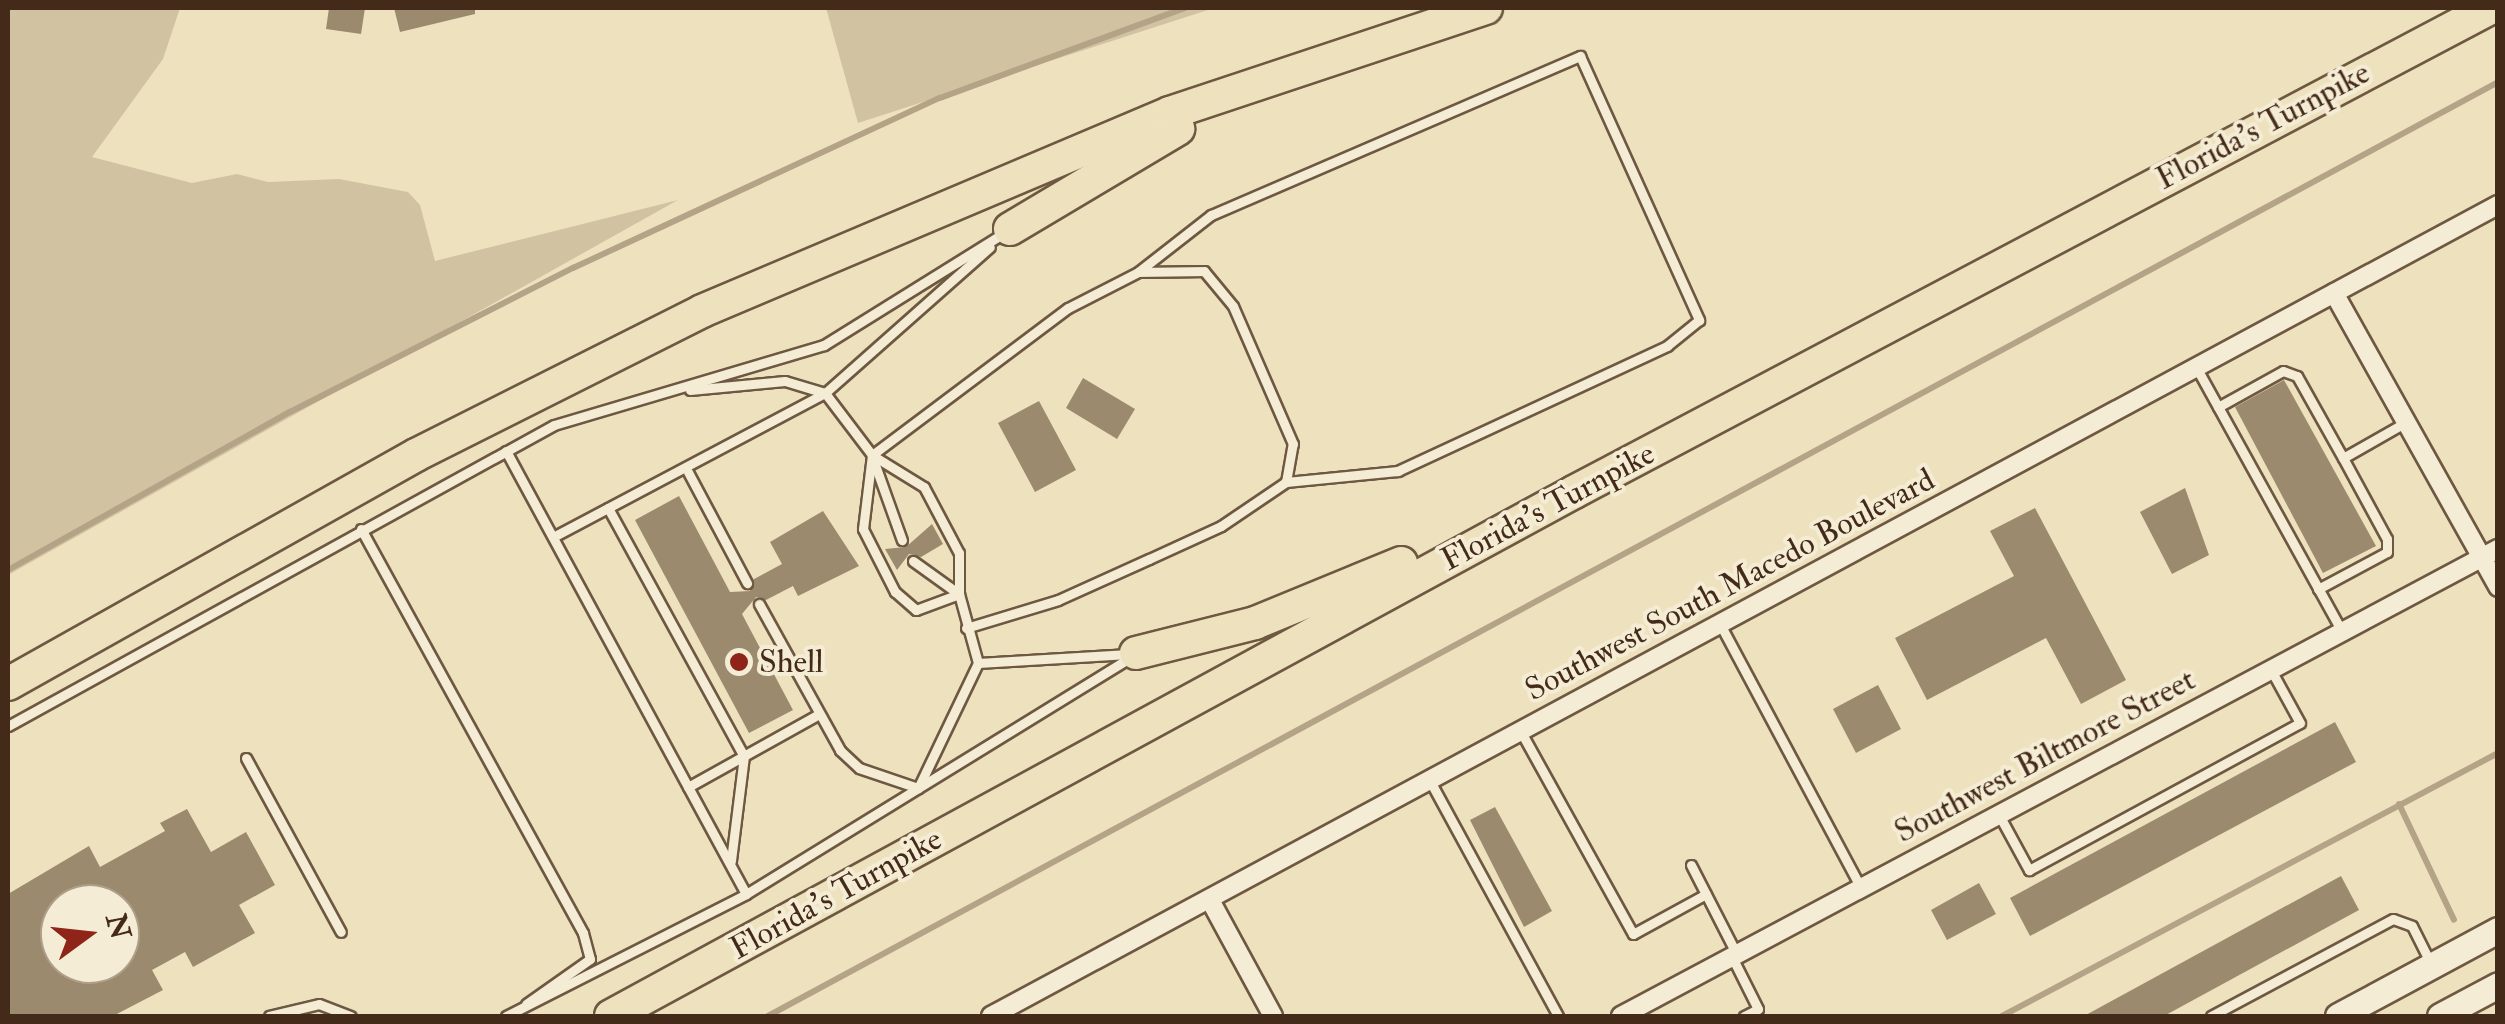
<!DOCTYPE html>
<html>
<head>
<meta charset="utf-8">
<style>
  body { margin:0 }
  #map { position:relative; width:2505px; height:1024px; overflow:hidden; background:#eee2be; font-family:"IM FELL Double Pica",serif }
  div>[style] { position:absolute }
  .green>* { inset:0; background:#d1c3a2 }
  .stream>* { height:6px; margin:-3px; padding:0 3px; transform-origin:3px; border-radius:3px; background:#b4a386 }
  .building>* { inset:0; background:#9c8a6f }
  .roads { filter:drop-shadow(2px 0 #6e5842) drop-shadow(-2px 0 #6e5842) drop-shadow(0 2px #6e5842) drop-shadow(0 -2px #6e5842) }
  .lane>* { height:9px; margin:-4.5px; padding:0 4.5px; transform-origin:4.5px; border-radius:4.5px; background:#f4ecd5 }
  .street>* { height:18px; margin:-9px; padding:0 9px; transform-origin:9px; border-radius:9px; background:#f4ecd5 }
  .secondary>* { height:25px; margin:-12.5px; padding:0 12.5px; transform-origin:12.5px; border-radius:12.5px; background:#f4ecd5 }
  .highway>* { height:32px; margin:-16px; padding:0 16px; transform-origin:16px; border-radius:16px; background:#eee2be }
  .dots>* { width:28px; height:28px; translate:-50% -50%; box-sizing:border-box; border:5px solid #f4ecd5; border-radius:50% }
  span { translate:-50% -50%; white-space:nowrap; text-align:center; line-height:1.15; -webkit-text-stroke:8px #f4ecd5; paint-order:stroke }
  .street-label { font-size:32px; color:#442a19 }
  .poi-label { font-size:32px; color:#442a19 }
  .left { translate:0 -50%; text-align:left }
  .frame { position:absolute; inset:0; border:10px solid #442a19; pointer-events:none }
  .north { position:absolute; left:40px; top:884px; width:100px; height:100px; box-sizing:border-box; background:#f4ecd5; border:2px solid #ae9e8a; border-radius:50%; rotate:75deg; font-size:28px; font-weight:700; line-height:40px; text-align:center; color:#442a19 }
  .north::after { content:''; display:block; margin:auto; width:35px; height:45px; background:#8f2418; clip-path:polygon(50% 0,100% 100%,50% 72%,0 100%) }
</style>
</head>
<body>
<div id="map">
  <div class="green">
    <i style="clip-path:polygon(8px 8px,180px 8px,163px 59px,92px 157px,192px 183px,237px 174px,268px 182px,339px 179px,408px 192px,420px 205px,435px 261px,678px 200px,8px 575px)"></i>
    <i style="clip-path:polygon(826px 8px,1214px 8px,858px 123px)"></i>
  </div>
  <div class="stream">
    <i style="left:8px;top:570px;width:323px;rotate:-29.3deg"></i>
    <i style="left:290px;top:412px;width:318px;rotate:-27deg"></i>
    <i style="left:573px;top:268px;width:404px;rotate:-24.9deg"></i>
    <i style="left:940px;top:98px;width:261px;rotate:-20.2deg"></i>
    <i style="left:2399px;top:804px;width:128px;rotate:64.6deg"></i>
    <i style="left:768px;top:1016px;width:1966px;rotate:-28.36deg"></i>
    <i style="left:2002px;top:1016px;width:561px;rotate:-27.93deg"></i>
  </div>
  <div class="building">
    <i style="clip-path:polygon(329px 8px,365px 8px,361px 34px,326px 29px)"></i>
    <i style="clip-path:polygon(394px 8px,475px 8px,475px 14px,400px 32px)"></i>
    <i style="clip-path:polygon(1083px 378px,1135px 409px,1117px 439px,1066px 408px)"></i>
    <i style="clip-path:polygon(2284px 380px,2376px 546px,2323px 573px,2235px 407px)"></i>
    <i style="clip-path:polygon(1039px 401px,1076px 470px,1035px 492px,998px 423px)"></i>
    <i style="clip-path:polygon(2185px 488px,2209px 555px,2172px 574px,2140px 512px)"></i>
    <i style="clip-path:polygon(679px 496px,730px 592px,750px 591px,754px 579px,782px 564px,770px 542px,823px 511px,859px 566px,798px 596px,793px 586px,766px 600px,756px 597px,742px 614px,793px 710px,749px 733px,635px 520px)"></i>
    <i style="clip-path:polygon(2035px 508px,2126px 680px,2081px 704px,2046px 638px,1927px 700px,1895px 638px,2014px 576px,1990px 531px)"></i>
    <i style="clip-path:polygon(932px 524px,943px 544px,921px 557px,909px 554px,897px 570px,885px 549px,906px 547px)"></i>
    <i style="clip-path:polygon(1878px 685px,1901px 729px,1856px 753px,1833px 709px)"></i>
    <i style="clip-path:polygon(2335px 722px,2356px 762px,2030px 936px,2010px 898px)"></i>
    <i style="clip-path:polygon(1495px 807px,1552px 911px,1524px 927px,1470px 820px)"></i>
    <i style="clip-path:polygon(evenodd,187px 809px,211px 852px,246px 832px,275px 885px,239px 905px,255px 933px,193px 967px,185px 952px,152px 970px,163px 990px,113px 1016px,8px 1016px,8px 894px,89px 846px,100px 867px,165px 831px,160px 823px,187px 809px,60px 904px,120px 904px,120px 964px,60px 964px,60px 904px)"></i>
    <i style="clip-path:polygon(2341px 876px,2359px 910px,2164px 1016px,2084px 1016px)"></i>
    <i style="clip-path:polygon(1979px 883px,1996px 914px,1947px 940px,1931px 910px)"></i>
  </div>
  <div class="roads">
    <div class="lane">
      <i style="left:2196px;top:367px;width:303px;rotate:61.1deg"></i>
      <i style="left:690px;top:390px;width:95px;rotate:-5.4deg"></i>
      <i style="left:785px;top:381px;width:42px;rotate:16.7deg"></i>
      <i style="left:825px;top:393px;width:78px;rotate:52.8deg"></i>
      <i style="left:872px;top:455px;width:61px;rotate:31.6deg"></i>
      <i style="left:924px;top:487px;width:75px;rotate:62.1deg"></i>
      <i style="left:959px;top:553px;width:41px;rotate:90deg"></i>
      <i style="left:959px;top:594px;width:72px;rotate:74.6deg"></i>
      <i style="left:978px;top:663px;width:139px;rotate:115.6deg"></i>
      <i style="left:918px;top:788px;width:62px;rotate:-161.3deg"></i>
      <i style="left:859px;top:768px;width:26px;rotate:-137deg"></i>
      <i style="left:840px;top:750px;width:167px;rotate:-119deg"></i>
      <i style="left:2218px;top:407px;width:74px;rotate:-29deg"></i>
      <i style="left:2283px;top:371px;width:15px;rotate:20deg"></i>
      <i style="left:2297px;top:376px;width:94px;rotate:60.7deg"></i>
      <i style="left:506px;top:451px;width:504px;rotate:61.55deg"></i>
      <i style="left:874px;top:462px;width:83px;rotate:70.3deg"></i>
      <i style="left:688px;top:472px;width:126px;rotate:62deg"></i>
      <i style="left:608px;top:508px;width:283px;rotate:61.3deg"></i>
      <i style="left:744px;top:756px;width:106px;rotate:97.1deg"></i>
      <i style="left:361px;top:529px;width:461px;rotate:61.2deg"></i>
      <i style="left:583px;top:933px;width:27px;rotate:75deg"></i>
      <i style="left:590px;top:959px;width:78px;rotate:144.9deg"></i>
      <i style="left:553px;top:537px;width:308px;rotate:-27.9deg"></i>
      <i style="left:825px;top:393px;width:220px;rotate:-41.5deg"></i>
      <i style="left:913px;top:561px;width:57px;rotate:35.7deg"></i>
      <i style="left:2318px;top:589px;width:78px;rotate:-28.2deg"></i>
      <i style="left:2387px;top:552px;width:13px;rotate:-90deg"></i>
      <i style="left:2387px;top:539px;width:92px;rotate:-118.5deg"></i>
      <i style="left:2343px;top:458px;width:73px;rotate:-29.7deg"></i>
      <i style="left:959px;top:594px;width:46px;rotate:159.6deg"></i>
      <i style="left:916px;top:610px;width:28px;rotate:-139deg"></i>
      <i style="left:895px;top:592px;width:71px;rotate:-116.9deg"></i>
      <i style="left:863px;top:529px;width:75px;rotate:-83.1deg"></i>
      <i style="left:872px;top:455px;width:245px;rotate:-36.9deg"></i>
      <i style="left:1068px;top:308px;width:79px;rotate:-27.2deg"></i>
      <i style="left:1138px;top:272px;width:93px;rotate:-38deg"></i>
      <i style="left:1211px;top:215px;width:402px;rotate:-23.3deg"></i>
      <i style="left:1580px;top:56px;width:290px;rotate:65.7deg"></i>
      <i style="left:1699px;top:320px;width:41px;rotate:140.9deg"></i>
      <i style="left:1667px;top:346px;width:297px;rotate:155.1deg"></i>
      <i style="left:1398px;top:471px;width:113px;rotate:174.4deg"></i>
      <i style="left:1720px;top:624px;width:299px;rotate:61.9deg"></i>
      <i style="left:966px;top:628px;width:96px;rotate:-16.9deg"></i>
      <i style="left:1058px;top:600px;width:100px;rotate:-24.3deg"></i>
      <i style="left:1149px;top:559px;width:79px;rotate:-24.6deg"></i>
      <i style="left:1221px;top:526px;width:78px;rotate:-34.1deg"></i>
      <i style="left:1286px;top:482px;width:39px;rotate:-80deg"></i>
      <i style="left:1293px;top:444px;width:150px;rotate:-113.5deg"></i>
      <i style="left:1233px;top:306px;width:45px;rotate:-129.6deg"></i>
      <i style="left:1204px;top:271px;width:64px;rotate:179.1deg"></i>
      <i style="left:978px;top:663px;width:151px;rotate:-3.4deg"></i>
      <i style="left:8px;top:726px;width:623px;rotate:-28.87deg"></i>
      <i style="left:554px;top:425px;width:282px;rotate:-16.5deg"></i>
      <i style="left:824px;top:345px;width:212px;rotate:-31.9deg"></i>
      <i style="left:1521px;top:732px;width:231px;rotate:61deg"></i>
      <i style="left:1633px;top:934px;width:83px;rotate:-28.7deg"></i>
      <i style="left:246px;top:758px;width:198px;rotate:61.4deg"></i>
      <i style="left:1430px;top:781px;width:268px;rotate:61.4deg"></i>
      <i style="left:688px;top:787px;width:150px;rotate:-29.1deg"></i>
      <i style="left:1999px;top:815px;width:63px;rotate:61.4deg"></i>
      <i style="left:2029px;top:870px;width:308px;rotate:-28.5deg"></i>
      <i style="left:2300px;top:723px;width:60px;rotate:-118.7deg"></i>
      <i style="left:1691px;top:865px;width:101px;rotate:62.9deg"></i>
      <i style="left:1732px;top:957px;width:58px;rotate:63.4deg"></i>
      <i style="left:1758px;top:1009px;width:16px;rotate:153deg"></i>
      <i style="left:269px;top:1016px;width:51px;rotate:-13.5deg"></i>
      <i style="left:319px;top:1004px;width:34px;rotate:21deg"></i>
      <i style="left:506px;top:1016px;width:269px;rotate:-26.9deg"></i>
      <i style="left:746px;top:894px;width:452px;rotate:-31.6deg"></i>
      <i style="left:2211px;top:1016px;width:206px;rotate:-28.1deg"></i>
      <i style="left:2393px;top:919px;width:20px;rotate:20deg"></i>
      <i style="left:2412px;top:926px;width:40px;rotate:63.4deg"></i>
    </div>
    <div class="street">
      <i style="left:2334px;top:293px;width:337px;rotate:60.8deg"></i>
      <i style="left:1210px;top:900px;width:132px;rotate:61.5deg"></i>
      <i style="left:991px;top:1016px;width:1711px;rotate:-28.29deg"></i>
      <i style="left:1621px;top:1016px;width:994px;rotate:-28.04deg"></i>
    </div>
    <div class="secondary">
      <i style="left:2338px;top:1016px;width:182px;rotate:-28.3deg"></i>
      <i style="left:2440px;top:1016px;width:66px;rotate:-28.1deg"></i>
    </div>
    <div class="highway">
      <i style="left:1010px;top:229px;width:196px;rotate:-30.8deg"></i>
      <i style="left:1136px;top:653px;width:123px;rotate:-14.1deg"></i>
      <i style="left:1255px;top:623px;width:158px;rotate:-22.3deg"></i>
      <i style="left:8px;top:684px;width:468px;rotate:-29.3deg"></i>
      <i style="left:416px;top:455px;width:320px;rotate:-26.7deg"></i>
      <i style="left:702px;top:311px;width:508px;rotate:-22.93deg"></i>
      <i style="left:1170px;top:113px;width:333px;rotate:-18.4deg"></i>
      <i style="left:611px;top:1016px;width:1096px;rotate:-28.55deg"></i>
      <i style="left:1574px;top:492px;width:1036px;rotate:-27.85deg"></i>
    </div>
  </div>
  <div class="dots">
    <i style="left:739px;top:662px;background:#8f2418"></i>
  </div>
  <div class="street-label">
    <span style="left:2263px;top:126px;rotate:-28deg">Florida's Turnpike</span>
    <span style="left:1548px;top:507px;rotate:-28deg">Florida's Turnpike</span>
    <span style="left:1730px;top:585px;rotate:-28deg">Southwest South Macedo Boulevard</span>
    <span style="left:2045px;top:756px;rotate:-28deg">Southwest Biltmore Street</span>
    <span style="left:836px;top:894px;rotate:-29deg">Florida's Turnpike</span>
  </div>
  <div class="poi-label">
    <span class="left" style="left:759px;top:662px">Shell</span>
  </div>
  <div class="frame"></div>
  <div class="north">N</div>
</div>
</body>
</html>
